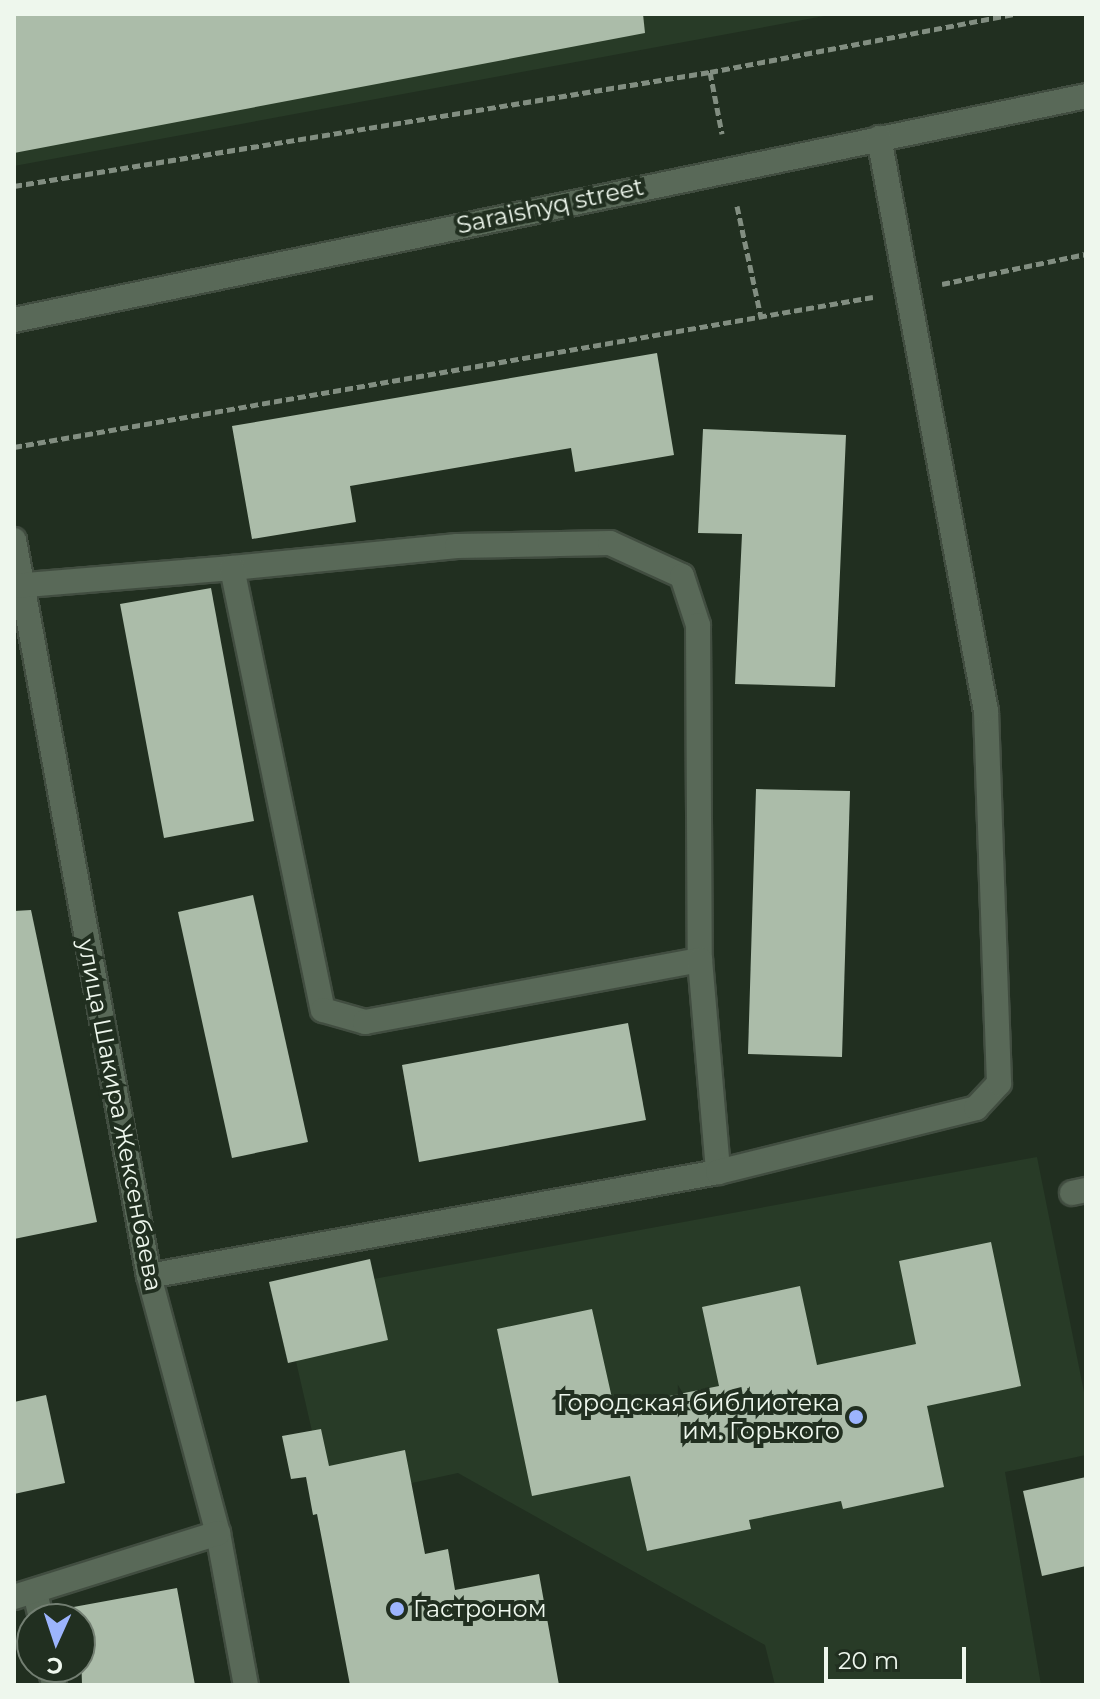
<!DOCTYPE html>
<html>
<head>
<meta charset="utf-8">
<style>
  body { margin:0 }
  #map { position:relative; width:1100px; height:1699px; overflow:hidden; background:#212f20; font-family:Montserrat,sans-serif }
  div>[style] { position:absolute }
  .built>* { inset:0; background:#283b27 }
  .building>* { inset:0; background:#abbca9 }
  .path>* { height:5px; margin-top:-2.5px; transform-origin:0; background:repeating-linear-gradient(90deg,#828e81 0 8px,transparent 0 12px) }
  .roads { filter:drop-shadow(2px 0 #414d40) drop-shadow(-2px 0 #414d40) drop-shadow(0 2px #414d40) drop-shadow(0 -2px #414d40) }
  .minor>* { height:24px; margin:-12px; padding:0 12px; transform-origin:12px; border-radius:12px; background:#596958 }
  .dots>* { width:22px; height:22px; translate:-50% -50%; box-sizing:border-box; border:4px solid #212f20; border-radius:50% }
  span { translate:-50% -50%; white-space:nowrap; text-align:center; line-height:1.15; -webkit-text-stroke:8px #212f20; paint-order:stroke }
  .street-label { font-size:24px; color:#eef7ed }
  .poi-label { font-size:24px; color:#eef7ed }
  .right { translate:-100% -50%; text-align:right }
  .left { translate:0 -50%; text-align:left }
  .frame { position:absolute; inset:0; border:16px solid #eef7ed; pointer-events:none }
  .north { position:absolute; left:16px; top:1603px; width:80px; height:80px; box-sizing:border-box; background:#212f20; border:2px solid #737f72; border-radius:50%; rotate:183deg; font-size:22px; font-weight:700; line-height:32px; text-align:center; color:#eef7ed }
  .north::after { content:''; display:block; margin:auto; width:28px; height:36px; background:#9cb4fd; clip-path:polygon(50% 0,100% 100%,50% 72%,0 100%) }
  .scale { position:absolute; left:824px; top:1647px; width:142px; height:36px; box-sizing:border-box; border:4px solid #eef7ed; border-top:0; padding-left:10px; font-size:24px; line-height:28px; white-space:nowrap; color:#eef7ed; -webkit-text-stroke:6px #212f20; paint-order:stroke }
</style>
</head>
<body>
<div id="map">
  <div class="built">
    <i style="clip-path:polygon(14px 14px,835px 14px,14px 166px)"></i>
    <i style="clip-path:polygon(1037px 1157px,1086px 1402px,1086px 1455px,1005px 1472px,1041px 1685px,775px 1685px,765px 1645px,458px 1473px,328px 1501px,281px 1296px)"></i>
  </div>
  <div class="building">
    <i style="clip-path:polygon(14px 14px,643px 14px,645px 33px,14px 153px)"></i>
    <i style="clip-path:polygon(657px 353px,674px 455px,575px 472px,571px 448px,350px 486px,356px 522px,252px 539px,232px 426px)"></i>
    <i style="clip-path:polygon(703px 429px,846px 435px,835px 687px,735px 684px,742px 534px,698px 533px)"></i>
    <i style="clip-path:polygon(211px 588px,254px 821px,164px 838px,120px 604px)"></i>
    <i style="clip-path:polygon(756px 789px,850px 791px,842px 1057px,748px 1054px)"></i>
    <i style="clip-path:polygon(253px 895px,308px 1142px,232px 1158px,178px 912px)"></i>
    <i style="clip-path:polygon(31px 910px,97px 1222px,14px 1239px,14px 911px)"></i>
    <i style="clip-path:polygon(628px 1023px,646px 1120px,419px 1162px,402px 1065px)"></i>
    <i style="clip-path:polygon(991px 1242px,1021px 1386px,927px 1406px,944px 1487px,843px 1509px,841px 1501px,749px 1520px,751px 1529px,647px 1551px,630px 1476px,532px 1496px,497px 1329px,592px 1309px,614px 1407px,719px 1386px,702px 1307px,800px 1286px,817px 1365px,916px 1344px,899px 1261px)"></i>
    <i style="clip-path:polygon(370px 1259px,388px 1340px,288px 1363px,269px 1282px)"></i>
    <i style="clip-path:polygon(46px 1395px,65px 1483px,14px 1494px,14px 1402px)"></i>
    <i style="clip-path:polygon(321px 1429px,329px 1466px,405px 1450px,425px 1554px,448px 1549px,455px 1590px,539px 1574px,559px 1685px,350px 1685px,317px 1514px,313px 1515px,306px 1477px,291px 1479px,282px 1436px)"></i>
    <i style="clip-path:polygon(1086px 1477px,1086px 1566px,1042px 1576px,1023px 1491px)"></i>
    <i style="clip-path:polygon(177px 1588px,195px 1685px,82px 1685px,80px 1619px,70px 1619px,68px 1608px)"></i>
  </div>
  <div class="path">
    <i style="left:710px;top:72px;width:63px;rotate:79deg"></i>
    <i style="left:14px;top:186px;width:705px;rotate:-9.3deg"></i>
    <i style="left:710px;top:72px;width:309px;rotate:-10.8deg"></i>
    <i style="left:737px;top:206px;width:114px;rotate:77.8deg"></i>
    <i style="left:942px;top:284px;width:147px;rotate:-11.8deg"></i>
    <i style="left:14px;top:447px;width:872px;rotate:-9.91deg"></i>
  </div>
  <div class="roads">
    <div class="minor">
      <i style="left:14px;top:320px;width:1095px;rotate:-11.8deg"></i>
      <i style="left:14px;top:540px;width:748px;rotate:79.61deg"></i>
      <i style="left:149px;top:1276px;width:266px;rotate:75deg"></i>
      <i style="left:218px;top:1533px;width:155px;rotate:79.6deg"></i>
      <i style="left:232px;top:568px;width:226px;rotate:-5.6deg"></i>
      <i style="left:457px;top:546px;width:153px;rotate:-1.1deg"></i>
      <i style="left:610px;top:543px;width:79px;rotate:24.6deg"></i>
      <i style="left:682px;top:576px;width:52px;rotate:71.9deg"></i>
      <i style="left:698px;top:625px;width:335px;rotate:89.7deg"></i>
      <i style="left:14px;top:586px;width:219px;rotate:-4.7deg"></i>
      <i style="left:232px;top:568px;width:451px;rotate:78.4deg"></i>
      <i style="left:323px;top:1010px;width:44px;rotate:15.9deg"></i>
      <i style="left:365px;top:1022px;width:341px;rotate:-10.5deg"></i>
      <i style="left:700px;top:960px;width:213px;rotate:85.1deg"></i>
      <i style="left:1072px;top:1193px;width:14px;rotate:-12deg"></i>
      <i style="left:149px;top:1276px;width:578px;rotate:-10.36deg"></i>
      <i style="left:718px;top:1172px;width:266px;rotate:-13.9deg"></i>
      <i style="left:976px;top:1108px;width:34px;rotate:-47deg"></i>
      <i style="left:999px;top:1083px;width:372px;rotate:-92deg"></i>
      <i style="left:986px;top:711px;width:583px;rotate:-100.58deg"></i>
      <i style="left:35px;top:1592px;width:28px;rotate:77deg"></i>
      <i style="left:14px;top:1597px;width:214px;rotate:-17.4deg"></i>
      <i style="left:50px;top:1667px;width:18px;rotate:77deg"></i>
    </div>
  </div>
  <div class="dots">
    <i style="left:856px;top:1417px;background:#9cb4fd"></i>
    <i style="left:397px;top:1609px;background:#9cb4fd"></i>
  </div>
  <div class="street-label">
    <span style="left:550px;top:206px;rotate:-12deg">Saraishyq street</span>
    <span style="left:120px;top:1115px;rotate:79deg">улица Шакира Жексенбаева</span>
  </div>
  <div class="poi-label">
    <span class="right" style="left:840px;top:1417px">Городская библиотека<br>им. Горького</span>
    <span class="left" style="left:413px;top:1609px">Гастроном</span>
  </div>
  <div class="frame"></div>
  <div class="north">С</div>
  <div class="scale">20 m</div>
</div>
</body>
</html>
